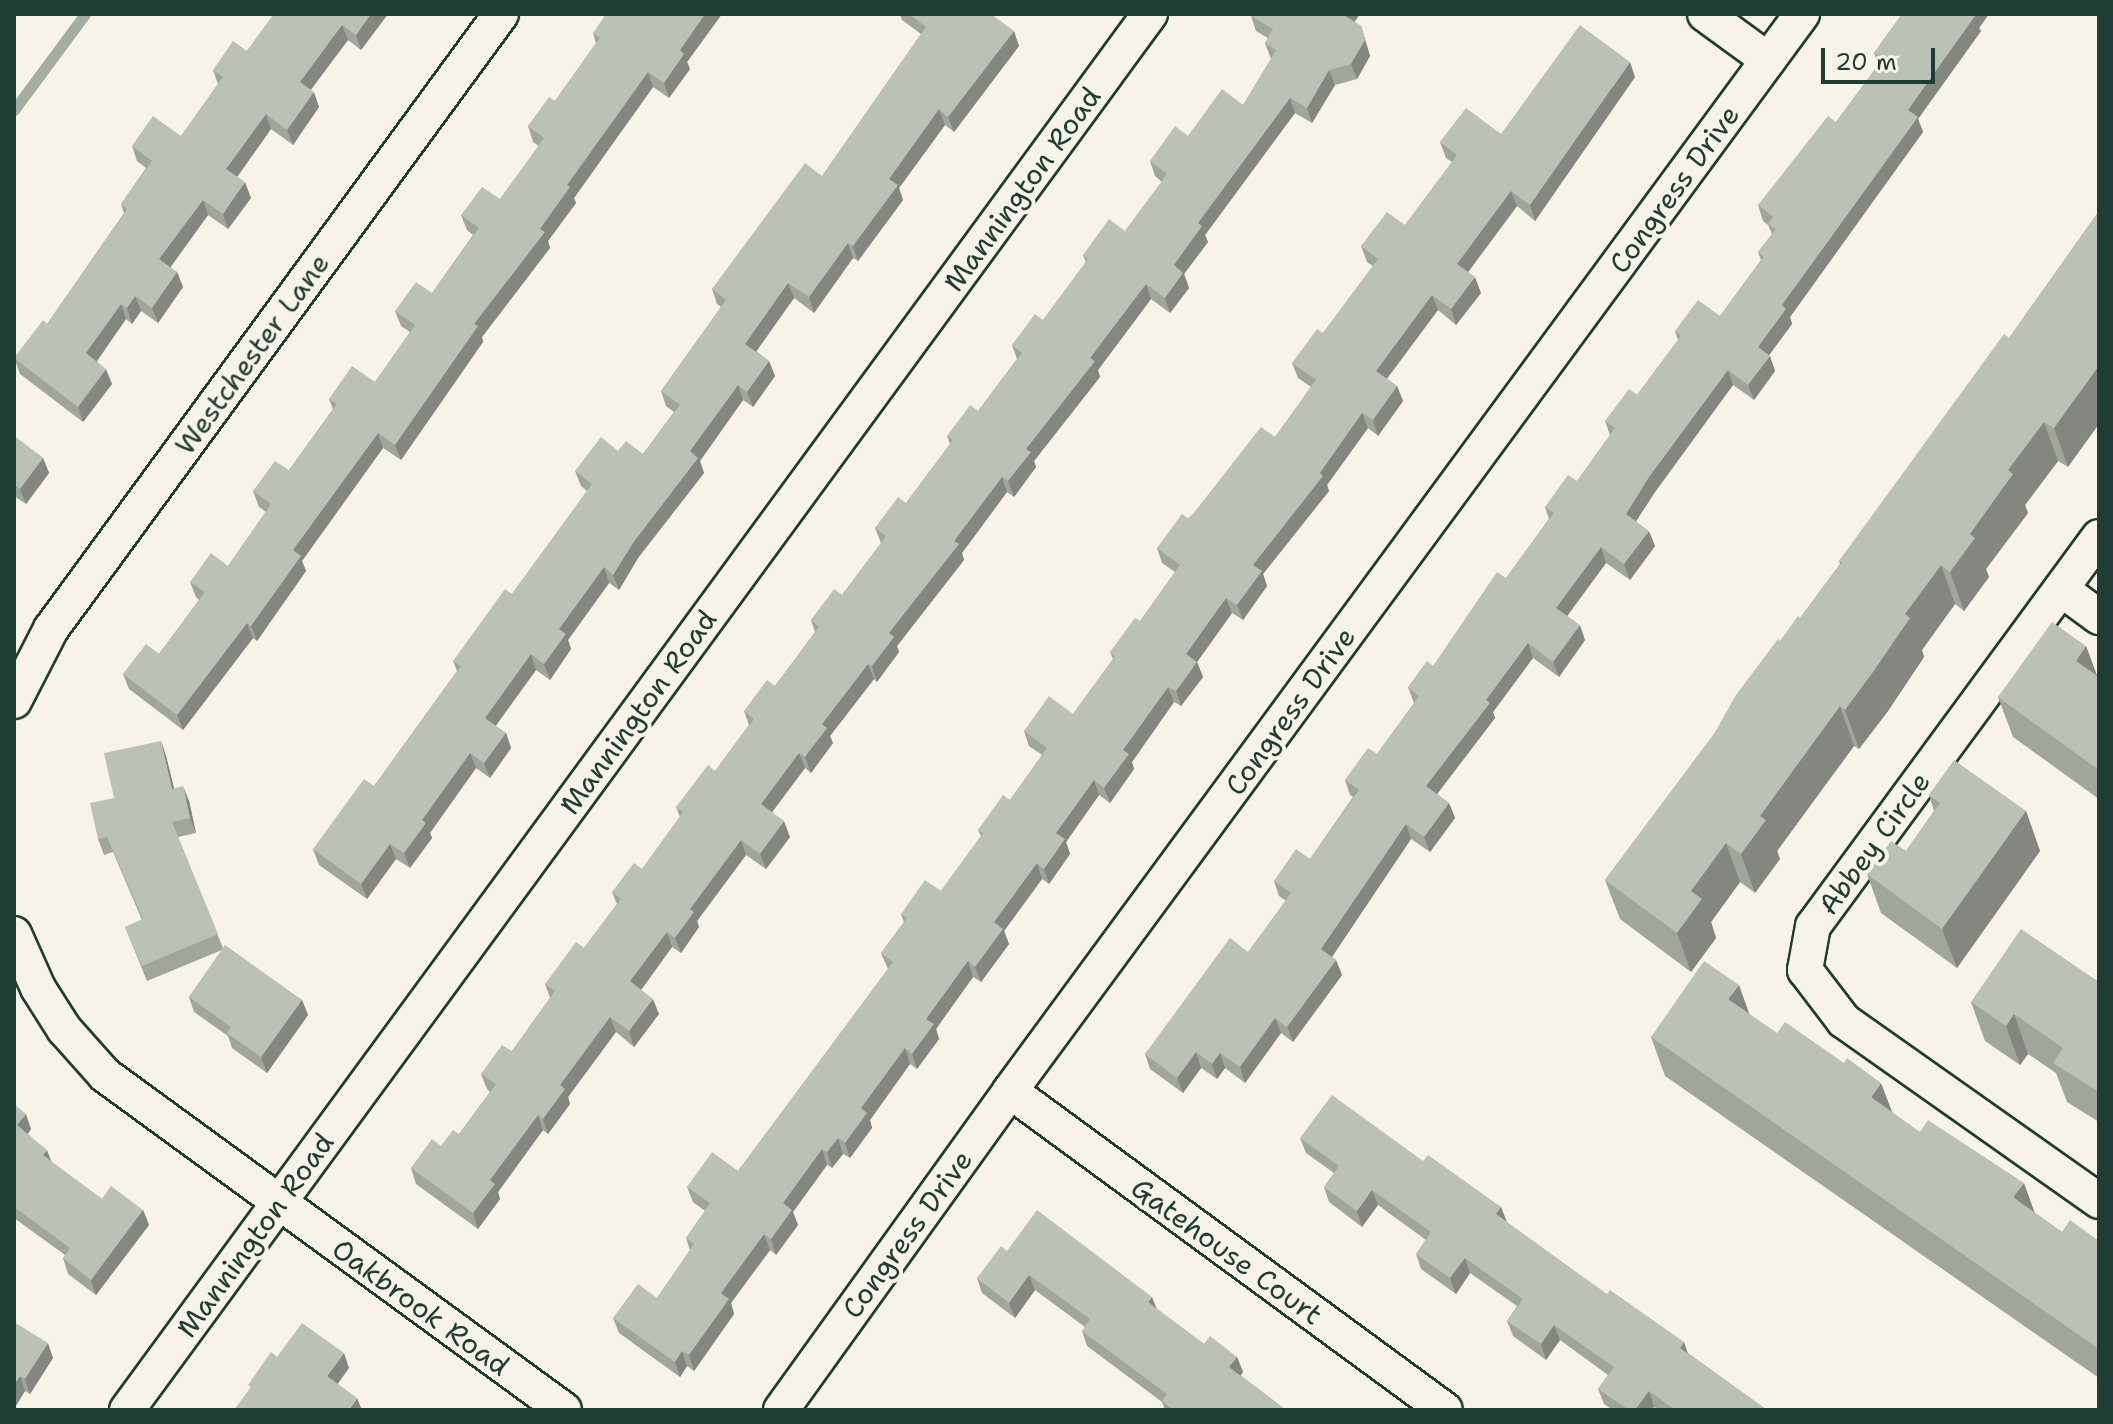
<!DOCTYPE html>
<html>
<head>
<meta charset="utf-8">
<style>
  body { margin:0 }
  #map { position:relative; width:2113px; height:1424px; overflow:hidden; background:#f7f3e8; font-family:"Shantell Sans",sans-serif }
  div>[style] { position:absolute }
  .stream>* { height:11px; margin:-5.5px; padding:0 5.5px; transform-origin:5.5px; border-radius:5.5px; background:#a4ada3 }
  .roads { filter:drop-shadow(2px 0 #1f3d34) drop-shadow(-2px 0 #1f3d34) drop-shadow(0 2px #1f3d34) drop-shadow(0 -2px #1f3d34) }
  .street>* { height:34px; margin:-17px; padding:0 17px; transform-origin:17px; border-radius:17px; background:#f7f3e8 }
  .wall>* { inset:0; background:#a1a69d }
  .shaded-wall>* { inset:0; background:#83877f }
  .building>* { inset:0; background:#bbc1b6 }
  span { translate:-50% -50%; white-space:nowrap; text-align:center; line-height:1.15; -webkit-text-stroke:8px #f7f3e8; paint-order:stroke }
  .street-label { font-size:28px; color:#1f3d34 }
  .frame { position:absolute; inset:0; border:16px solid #1f3d34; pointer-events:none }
  .scale { position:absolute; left:1821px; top:48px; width:114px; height:36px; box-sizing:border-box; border:4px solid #1f3d34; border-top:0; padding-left:10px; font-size:24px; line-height:28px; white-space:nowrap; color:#1f3d34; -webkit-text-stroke:6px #f7f3e8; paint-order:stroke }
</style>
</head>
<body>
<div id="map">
  <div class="stream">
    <i style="left:14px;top:110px;width:119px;rotate:-53.5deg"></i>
  </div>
  <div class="roads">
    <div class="street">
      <i style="left:1705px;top:14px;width:78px;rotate:36.1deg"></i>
      <i style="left:2099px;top:537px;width:483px;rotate:126.3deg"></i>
      <i style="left:1813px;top:926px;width:45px;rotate:100.3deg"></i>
      <i style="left:1805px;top:970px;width:64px;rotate:52.6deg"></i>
      <i style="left:1844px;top:1021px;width:312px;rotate:35.2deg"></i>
      <i style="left:2061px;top:589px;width:47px;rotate:36.4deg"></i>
      <i style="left:14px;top:701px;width:81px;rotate:-62.8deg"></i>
      <i style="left:51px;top:629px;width:762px;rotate:-53.81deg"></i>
      <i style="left:14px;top:934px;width:59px;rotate:66deg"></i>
      <i style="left:38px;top:988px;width:49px;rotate:57.6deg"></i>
      <i style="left:64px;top:1029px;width:62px;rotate:48.3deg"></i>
      <i style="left:105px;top:1075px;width:568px;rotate:36.12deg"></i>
      <i style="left:1010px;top:1091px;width:539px;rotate:36.25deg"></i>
      <i style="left:127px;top:1410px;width:1731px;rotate:-53.77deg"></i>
      <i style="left:781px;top:1410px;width:393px;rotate:-54.3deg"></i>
      <i style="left:1010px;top:1091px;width:1337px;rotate:-53.67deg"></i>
    </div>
  </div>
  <div class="wall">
    <i style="clip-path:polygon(274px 14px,388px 14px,361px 50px,348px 40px,311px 90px,319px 107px,293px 145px,271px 129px,237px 177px,251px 198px,228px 229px,208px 215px,170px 267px,177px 272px,183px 287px,158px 323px,141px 311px,132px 324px,126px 319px,97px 361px,112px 384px,83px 422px,20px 374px,14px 358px,47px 324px,124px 213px,121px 204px,146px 168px,137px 161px,132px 146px,181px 136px,218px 84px,213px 70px,247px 51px)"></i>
    <i style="clip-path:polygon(641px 14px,722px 14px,687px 62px,690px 69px,669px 98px,653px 87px,574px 198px,576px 203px,548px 241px,550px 248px,482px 337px,483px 342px,401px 460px,383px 448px,302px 561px,306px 571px,257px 641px,253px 638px,183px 730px,129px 689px,123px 674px,159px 654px,199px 600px,196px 597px,190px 582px,228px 566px,266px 512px,259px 507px,253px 491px,289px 470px,333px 409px,329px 399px,375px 382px,410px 332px,401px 326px,395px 311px,432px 293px,473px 235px,467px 230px,461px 215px,500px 199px,539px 146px,533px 142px,528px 126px,555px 101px,596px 43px,593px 33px)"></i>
    <i style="clip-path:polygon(900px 14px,995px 14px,993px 16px,1019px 46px,954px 132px,945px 125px,899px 188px,903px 200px,858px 261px,853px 258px,814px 313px,794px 298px,756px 351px,769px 361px,775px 376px,753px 407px,743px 400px,700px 461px,704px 473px,638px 558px,619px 590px,609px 583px,568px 640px,571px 649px,550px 680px,536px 670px,496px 726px,506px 733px,511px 748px,490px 778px,476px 768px,430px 833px,432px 838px,410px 868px,396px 859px,367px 899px,319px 865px,313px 849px,374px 786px,457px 671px,453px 661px,512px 594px,587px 491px,581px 486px,575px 471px,618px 451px,643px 454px,674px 412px,666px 406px,661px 391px,721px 307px,717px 304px,712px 289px,822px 176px,921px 34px,902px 20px)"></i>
    <i style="clip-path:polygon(1902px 14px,1989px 14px,1979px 28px,1981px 31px,1918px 119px,1923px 132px,1790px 317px,1792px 324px,1769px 355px,1775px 371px,1754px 400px,1733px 385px,1655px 492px,1636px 521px,1655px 546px,1630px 580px,1606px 563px,1567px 616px,1585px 640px,1559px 677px,1533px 658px,1493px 712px,1495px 718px,1437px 794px,1449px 803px,1455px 818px,1430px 852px,1411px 839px,1332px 957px,1336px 960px,1342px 975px,1293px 1042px,1281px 1033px,1245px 1083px,1225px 1068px,1217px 1079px,1201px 1068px,1183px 1093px,1150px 1069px,1145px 1054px,1248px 952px,1286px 901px,1279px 896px,1274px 881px,1310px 859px,1353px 797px,1350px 795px,1345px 780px,1377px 754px,1414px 703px,1408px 687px,1433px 666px,1506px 578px,1549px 519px,1545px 507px,1577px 481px,1610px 435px,1605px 421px,1637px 395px,1678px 340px,1675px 331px,1720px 316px,1761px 260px,1758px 252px,1772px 234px,1768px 225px,1763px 221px,1758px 205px,1836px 122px,1878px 65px,1874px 53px)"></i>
    <i style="clip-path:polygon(1251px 16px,1355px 22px,1361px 26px,1370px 56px,1357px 79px,1335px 85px,1312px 123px,1295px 113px,1205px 235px,1208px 242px,1184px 274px,1189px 288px,1170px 313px,1151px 299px,1098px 370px,1100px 377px,1034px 461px,1036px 467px,1014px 497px,1007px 492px,962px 553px,964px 560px,897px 646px,899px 652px,877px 682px,874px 679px,830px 736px,833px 743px,811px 773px,805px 768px,772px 812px,790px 837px,766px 869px,746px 855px,697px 921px,699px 927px,681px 953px,672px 947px,641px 990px,659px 1014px,634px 1047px,616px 1032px,568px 1097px,570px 1104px,548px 1134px,543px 1130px,498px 1192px,500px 1199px,478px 1229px,416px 1184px,411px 1168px,441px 1146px,459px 1134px,490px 1092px,487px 1089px,481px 1074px,512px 1051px,550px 998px,545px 984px,584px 948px,617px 904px,612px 892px,642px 869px,680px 817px,676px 807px,715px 771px,749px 725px,744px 711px,775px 686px,815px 632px,811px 620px,842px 595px,881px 543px,875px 528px,906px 503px,950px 444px,947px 436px,978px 411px,1017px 359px,1012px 345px,1043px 320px,1086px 262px,1083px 255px,1125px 231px,1162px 182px,1155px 176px,1150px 161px,1188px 136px,1243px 105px,1271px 59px,1265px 43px,1268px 38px,1256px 31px)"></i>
    <i style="clip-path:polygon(1635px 77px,1535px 221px,1517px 206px,1468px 272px,1481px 293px,1456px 325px,1438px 310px,1387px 379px,1397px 386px,1403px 401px,1378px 436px,1368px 428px,1327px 485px,1329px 491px,1263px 574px,1267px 586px,1243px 620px,1232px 613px,1197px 662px,1203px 677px,1181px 706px,1174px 702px,1132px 762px,1134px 769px,1110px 803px,1099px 795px,1066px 842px,1070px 854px,1049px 884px,1042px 879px,1004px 931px,1009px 944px,981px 982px,973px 977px,936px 1029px,939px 1039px,917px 1069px,910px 1064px,870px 1120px,872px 1128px,850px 1158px,843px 1154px,832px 1168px,827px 1165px,793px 1212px,798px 1225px,776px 1255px,770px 1250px,731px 1303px,734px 1314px,694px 1371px,687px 1366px,680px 1377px,619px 1333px,613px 1318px,657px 1298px,690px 1250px,686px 1238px,705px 1211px,693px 1202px,687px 1187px,738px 1171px,888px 969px,881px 953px,904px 922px,901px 914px,941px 891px,981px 836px,978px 830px,1010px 800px,1042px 755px,1029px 746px,1024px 731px,1073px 714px,1113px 659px,1110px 652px,1140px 621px,1175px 572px,1162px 563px,1157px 548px,1275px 437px,1311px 387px,1298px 378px,1292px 363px,1323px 333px,1373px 266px,1367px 262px,1361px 246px,1405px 225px,1452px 162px,1446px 158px,1440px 142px,1501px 134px)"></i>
    <i style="clip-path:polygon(2099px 211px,2068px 467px,2058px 461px,2025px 505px,2028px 513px,1986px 569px,1989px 577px,1964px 611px,1955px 604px,1922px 650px,1924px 657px,1888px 711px,1859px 749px,1854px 746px,1777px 851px,1780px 859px,1755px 893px,1740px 882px,1711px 922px,1716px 938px,1691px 972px,1620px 919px,1605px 880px,1714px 734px,1780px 641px,1800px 618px,1840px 564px,1839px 561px,2009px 338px)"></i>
    <i style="clip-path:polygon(14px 436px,43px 458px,49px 473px,26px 504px,14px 496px)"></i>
    <i style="clip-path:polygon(2086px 646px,2097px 676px,2099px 677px,2099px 799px,2013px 737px,1998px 697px)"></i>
    <i style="clip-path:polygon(161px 741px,166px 756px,174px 789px,189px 801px,196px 833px,178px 837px,223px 948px,302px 1000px,308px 1015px,267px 1073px,232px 1048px,228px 1036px,194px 1012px,189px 997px,222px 950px,147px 981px,125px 927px,142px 920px,113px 852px,104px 855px,98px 839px,114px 798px)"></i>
    <i style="clip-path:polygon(1929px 795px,2026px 811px,2040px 851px,1957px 968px,1881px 913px,1867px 874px,1906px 851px,1934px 811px)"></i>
    <i style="clip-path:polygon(2099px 982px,2099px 1122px,2067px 1102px,2056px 1073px,2028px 1054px,2020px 1065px,1985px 1041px,1971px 1002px)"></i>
    <i style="clip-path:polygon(1749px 1014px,2062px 1232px,2099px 1241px,2099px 1378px,1665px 1076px,1651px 1037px)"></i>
    <i style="clip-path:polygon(14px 1104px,31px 1129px,28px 1134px,51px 1162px,102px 1199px,143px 1210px,149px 1225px,96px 1295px,68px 1274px,63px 1258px,65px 1255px,14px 1218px)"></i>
    <i style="clip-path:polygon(1300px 1138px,1423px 1161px,1501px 1207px,1506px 1222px,1767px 1410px,1659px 1410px,1654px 1407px,1652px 1410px,1613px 1410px,1604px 1404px,1598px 1389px,1608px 1375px,1560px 1340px,1546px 1360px,1513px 1336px,1507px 1321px,1517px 1306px,1470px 1273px,1456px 1294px,1421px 1269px,1416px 1254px,1426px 1240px,1378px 1205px,1362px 1227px,1329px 1202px,1324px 1187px,1334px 1173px,1306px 1153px)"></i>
    <i style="clip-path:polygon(1007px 1251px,1157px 1309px,1204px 1344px,1237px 1357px,1243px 1372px,1240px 1375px,1286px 1410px,1165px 1410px,1162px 1402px,1087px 1346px,1082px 1331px,1085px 1327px,1035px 1290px,1015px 1318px,982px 1293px,977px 1278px)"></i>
    <i style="clip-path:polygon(14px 1322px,53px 1358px,30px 1394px,25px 1391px,14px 1409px)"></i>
  </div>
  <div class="shaded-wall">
    <i style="clip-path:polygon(371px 14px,388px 14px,361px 50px,356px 35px)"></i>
    <i style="clip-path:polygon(705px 14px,722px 14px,687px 62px,690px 69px,669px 98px,664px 83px,680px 50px)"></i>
    <i style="clip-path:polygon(1344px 14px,1360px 14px,1349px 30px,1344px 15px)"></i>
    <i style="clip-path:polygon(1973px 14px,1989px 14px,1979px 28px,1981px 31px,1918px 119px,1923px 132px,1790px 317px,1792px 324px,1764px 362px,1758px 347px,1782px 305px,1908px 110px)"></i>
    <i style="clip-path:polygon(342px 25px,348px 40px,305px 97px,300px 82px)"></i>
    <i style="clip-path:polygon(1361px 26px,1370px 56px,1357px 79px,1351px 64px)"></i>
    <i style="clip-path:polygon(1014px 31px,1019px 46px,954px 132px,948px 117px)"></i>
    <i style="clip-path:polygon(1630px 62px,1635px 77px,1535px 221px,1530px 205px)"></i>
    <i style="clip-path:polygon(1329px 70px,1335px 85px,1312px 123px,1307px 108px)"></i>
    <i style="clip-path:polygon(648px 72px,653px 87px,574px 198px,576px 203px,548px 241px,550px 248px,482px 337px,483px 342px,401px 460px,395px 445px,474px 324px,540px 229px,567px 185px)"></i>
    <i style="clip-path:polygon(314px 92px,319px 107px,293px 145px,287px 130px)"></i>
    <i style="clip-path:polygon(1290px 98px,1295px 113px,1205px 235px,1208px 242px,1184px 274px,1189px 288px,1170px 313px,1165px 298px,1174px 265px,1198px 223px)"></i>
    <i style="clip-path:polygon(939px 109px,945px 125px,899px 188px,903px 200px,858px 261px,853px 246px,889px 179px)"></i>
    <i style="clip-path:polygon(266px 114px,271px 129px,232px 184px,226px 169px)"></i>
    <i style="clip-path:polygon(245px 182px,251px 198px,228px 229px,223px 214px)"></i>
    <i style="clip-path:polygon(1511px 191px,1517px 206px,1463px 279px,1457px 264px)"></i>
    <i style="clip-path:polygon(203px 200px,208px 215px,165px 275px,159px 259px)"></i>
    <i style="clip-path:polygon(848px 243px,853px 258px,814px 313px,809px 297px)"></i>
    <i style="clip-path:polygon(177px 272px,183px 287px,158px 323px,152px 308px)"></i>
    <i style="clip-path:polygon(1475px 277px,1481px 293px,1456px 325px,1451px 309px)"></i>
    <i style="clip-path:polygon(788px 283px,794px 298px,751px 359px,745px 344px)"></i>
    <i style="clip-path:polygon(1146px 284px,1151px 299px,1098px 370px,1100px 377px,1034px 461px,1036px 467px,1014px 497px,1008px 481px,1026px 449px,1090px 358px)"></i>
    <i style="clip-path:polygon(1432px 295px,1438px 310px,1381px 386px,1376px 371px)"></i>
    <i style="clip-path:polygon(135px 296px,141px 311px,132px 324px,127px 308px)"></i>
    <i style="clip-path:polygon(121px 304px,126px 319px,92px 368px,86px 353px)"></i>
    <i style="clip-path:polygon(1770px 356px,1775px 371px,1754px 400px,1748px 385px)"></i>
    <i style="clip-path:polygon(769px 361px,775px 376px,753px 407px,747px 392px)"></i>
    <i style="clip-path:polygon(2099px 365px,2099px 424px,2068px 467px,2054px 428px)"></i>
    <i style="clip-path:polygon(106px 369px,112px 384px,83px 422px,78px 407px)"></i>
    <i style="clip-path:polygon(1728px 370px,1733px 385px,1655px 492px,1631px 529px,1626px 514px,1649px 477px)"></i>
    <i style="clip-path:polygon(738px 385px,743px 400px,700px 461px,704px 473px,638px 558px,619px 590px,613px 575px,690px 451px)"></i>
    <i style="clip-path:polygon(1397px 386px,1403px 401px,1378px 436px,1373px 420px)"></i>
    <i style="clip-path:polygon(1362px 413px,1368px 428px,1327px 485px,1329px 491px,1263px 574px,1267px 586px,1243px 620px,1237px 605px,1253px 565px)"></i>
    <i style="clip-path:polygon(2044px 422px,2058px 461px,2025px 505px,2028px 513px,1986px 569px,1989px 577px,1964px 611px,1950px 572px,1970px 534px,2008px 470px)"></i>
    <i style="clip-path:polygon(378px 433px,383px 448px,302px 561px,306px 571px,257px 641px,251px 626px,293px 550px)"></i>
    <i style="clip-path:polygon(43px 458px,49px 473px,26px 504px,20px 489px)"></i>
    <i style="clip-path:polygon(1002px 477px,1007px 492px,962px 553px,964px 560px,897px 646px,899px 652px,877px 682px,872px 666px,889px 633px,954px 541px)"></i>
    <i style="clip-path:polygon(1649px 531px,1655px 546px,1630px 580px,1624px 564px)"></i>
    <i style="clip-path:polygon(1601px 547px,1606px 563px,1562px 623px,1556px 608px)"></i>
    <i style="clip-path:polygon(1941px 565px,1955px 604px,1922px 650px,1924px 657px,1888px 711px,1859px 749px,1845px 710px,1905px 614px)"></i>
    <i style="clip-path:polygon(604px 567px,609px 583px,568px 640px,571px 649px,550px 680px,544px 664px,559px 629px)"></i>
    <i style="clip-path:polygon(1226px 598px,1232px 613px,1192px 669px,1186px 654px)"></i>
    <i style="clip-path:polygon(247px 623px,253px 638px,183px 730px,177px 715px)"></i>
    <i style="clip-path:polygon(1580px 625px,1585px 640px,1559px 677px,1553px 662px)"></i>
    <i style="clip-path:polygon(1528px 643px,1533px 658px,1493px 712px,1495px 718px,1431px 802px,1426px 786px,1486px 700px)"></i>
    <i style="clip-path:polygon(2086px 646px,2099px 681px,2076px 661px)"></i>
    <i style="clip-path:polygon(531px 654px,536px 670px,490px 733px,485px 718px)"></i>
    <i style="clip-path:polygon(1197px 662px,1203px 677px,1181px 706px,1176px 691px)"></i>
    <i style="clip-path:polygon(868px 664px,874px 679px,830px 736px,833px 743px,811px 773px,805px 757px,822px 724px)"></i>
    <i style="clip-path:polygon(1168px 687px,1174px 702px,1132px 762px,1134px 769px,1110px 803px,1104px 788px,1123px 750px)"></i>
    <i style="clip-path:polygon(1840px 706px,1854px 746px,1777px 851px,1780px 859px,1755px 893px,1741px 854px,1760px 816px)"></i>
    <i style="clip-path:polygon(506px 733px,511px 748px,490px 778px,484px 763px)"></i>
    <i style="clip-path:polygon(161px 741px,166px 756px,178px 804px,172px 789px)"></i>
    <i style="clip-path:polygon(470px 753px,476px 768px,430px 833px,432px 838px,410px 868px,404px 853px,422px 820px)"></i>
    <i style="clip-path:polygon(799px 753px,805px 768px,767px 819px,761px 804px)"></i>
    <i style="clip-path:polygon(1094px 780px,1099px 795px,1066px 842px,1070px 854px,1049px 884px,1044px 869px,1056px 833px)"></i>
    <i style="clip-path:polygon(183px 786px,189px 801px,196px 833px,190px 818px)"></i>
    <i style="clip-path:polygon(1449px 803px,1455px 818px,1430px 852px,1424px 837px)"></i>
    <i style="clip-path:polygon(2026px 811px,2040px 851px,1957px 968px,1942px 929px)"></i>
    <i style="clip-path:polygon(784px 821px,790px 837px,766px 869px,760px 854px)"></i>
    <i style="clip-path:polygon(1406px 824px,1411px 839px,1327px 964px,1321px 949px)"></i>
    <i style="clip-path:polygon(741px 840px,746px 855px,697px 921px,699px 927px,681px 953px,675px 938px,690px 909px)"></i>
    <i style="clip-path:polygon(1726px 843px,1740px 882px,1711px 922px,1716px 938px,1691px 972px,1677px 933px,1691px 891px)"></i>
    <i style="clip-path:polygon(390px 844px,396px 859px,367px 899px,361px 884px)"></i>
    <i style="clip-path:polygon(1037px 863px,1042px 879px,1004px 931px,1009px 944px,981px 982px,975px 967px,994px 922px)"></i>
    <i style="clip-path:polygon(667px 932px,672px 947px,636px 997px,630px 981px)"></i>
    <i style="clip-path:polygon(1336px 960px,1342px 975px,1293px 1042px,1287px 1027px)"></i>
    <i style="clip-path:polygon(968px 961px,973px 977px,936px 1029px,939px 1039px,917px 1069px,912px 1054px,926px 1019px)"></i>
    <i style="clip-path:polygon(1739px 985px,1753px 1024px,1728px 999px)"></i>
    <i style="clip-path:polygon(653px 999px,659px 1014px,634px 1047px,629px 1031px)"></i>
    <i style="clip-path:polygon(302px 1000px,308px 1015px,267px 1073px,261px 1057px)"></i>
    <i style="clip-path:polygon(2014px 1014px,2028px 1054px,2020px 1065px,2006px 1026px)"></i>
    <i style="clip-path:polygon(610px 1017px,616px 1032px,568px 1097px,570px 1104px,548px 1134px,543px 1119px,560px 1085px)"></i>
    <i style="clip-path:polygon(1275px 1018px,1281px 1033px,1245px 1083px,1240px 1067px)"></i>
    <i style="clip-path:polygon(905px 1048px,910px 1064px,870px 1120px,872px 1128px,850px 1158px,845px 1143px,861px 1108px)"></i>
    <i style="clip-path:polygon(1196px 1052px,1201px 1068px,1183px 1093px,1177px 1078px)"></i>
    <i style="clip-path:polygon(1220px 1053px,1225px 1068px,1217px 1079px,1212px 1064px)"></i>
    <i style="clip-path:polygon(1881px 1083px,1896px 1122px,1871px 1097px)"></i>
    <i style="clip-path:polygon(26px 1114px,31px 1129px,23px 1140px,17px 1125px)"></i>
    <i style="clip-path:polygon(538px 1115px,543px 1130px,498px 1192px,500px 1199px,478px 1229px,473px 1213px,490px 1180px)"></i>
    <i style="clip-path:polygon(838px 1138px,843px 1154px,832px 1168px,827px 1152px)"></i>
    <i style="clip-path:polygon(822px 1149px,827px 1165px,793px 1212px,798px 1225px,776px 1255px,771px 1239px,783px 1203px)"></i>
    <i style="clip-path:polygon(47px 1150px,53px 1166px,43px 1155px)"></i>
    <i style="clip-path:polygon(2024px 1183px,2038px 1222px,2013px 1197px)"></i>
    <i style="clip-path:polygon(1372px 1190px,1378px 1205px,1362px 1227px,1357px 1211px)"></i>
    <i style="clip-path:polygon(1501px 1207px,1507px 1222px,1496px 1214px)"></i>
    <i style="clip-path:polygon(143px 1210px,149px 1225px,96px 1295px,91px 1280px)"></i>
    <i style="clip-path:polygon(764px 1234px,770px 1250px,731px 1303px,734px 1314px,694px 1371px,689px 1355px,721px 1293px)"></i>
    <i style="clip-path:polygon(1465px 1258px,1470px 1273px,1456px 1294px,1450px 1278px)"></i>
    <i style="clip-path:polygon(1029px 1275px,1035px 1290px,1015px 1318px,1009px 1303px)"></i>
    <i style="clip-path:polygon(1152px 1297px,1158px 1312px,1148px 1302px)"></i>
    <i style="clip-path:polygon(1554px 1325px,1560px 1340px,1546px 1360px,1541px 1344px)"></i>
    <i style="clip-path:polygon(1684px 1342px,1689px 1357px,1680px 1348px)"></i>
    <i style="clip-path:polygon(48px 1343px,53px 1358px,30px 1394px,25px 1379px)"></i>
    <i style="clip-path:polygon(682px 1351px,687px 1366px,680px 1377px,675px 1362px)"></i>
    <i style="clip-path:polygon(344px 1353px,349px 1368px,332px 1392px,327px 1376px)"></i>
    <i style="clip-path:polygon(1237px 1357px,1243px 1372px,1235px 1383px,1229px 1367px)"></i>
    <i style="clip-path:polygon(20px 1376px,25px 1391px,14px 1409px,14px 1385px)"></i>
    <i style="clip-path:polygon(1649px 1391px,1654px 1407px,1652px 1410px,1635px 1410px)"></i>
    <i style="clip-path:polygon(357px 1398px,362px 1410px,349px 1410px)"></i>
  </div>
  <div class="building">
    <i style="clip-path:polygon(274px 14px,371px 14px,356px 35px,342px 25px,300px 82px,314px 92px,287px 130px,266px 114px,226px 169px,245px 182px,223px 214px,203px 200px,159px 259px,177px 272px,152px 308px,135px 296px,127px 308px,121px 304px,86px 353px,106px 369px,78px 407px,14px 358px,43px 320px,47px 324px,127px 209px,121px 204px,152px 161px,132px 146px,153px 116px,181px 136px,223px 77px,213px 70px,233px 41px,247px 51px)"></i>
    <i style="clip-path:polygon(606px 14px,639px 14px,640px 15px,641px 14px,705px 14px,680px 50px,684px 54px,664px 83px,648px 72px,567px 185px,570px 187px,540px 229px,545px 232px,474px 324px,478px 326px,395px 445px,378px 433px,293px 550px,301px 556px,251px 626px,247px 623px,177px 715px,123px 674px,146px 644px,159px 654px,205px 592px,190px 582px,211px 553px,228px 566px,271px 504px,253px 491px,275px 461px,289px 470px,337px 404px,329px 399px,352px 366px,375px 382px,415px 325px,395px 311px,416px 282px,432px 293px,479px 228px,461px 215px,482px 187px,500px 199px,544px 138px,528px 126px,549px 97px,555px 101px,600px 38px,593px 33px)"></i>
    <i style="clip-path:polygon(909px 14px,991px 14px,1014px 31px,948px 117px,939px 109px,889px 179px,898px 185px,853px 246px,848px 243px,809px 297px,788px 283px,745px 344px,769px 361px,747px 392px,738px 385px,690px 451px,698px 458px,633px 543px,613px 575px,604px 567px,559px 629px,566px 634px,544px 664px,531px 654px,485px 718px,506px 733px,484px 763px,470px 753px,422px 820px,426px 823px,404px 853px,390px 844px,361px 884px,313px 849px,364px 779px,374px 786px,461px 666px,453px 661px,505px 589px,512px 594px,592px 484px,575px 471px,601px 437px,618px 451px,626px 441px,643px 454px,680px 405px,661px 391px,726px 300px,712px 289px,805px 163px,822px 176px,926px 27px)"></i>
    <i style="clip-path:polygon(1252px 14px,1344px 14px,1344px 15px,1361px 26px,1365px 40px,1351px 64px,1329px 70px,1307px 108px,1290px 98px,1198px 223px,1202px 226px,1174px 265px,1183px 273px,1165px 298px,1146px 284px,1090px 358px,1095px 361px,1026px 449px,1031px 452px,1008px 481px,1002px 477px,954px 541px,959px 544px,889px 633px,894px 637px,872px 666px,868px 664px,822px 724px,827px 728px,805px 757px,799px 753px,761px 804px,784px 821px,760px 854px,741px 840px,690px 909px,694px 912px,675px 938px,667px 932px,630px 981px,653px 999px,629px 1031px,610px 1017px,560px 1085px,565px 1089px,543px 1119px,538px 1115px,490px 1180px,495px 1184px,473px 1213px,411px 1168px,432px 1139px,441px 1146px,453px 1130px,459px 1134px,496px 1084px,481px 1074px,502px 1045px,512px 1051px,555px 991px,545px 984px,576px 942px,584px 948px,621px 899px,612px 892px,634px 863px,642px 869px,683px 812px,676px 807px,708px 765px,715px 771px,754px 719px,744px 711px,767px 680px,775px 686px,819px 627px,811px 620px,834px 589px,842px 595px,886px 536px,875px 528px,898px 497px,906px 503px,953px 440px,947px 436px,970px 405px,978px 411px,1022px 353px,1012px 345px,1035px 314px,1043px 320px,1088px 259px,1083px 255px,1109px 219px,1125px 231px,1167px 174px,1150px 161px,1175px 126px,1188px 136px,1222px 89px,1243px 105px,1276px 50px,1265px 43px,1273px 29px,1251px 16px)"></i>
    <i style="clip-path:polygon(1902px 14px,1973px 14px,1975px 16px,1908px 110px,1918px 117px,1782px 305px,1786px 309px,1758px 347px,1770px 356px,1748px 385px,1728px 370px,1649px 477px,1626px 514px,1649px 531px,1624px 564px,1601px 547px,1556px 608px,1580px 625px,1553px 662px,1528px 643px,1486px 700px,1490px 703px,1426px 786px,1449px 803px,1424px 837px,1406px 824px,1321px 949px,1336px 960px,1287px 1027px,1275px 1018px,1240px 1067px,1220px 1053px,1212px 1064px,1196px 1052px,1177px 1078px,1145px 1054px,1230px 938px,1248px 952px,1291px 893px,1274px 881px,1296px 849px,1310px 859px,1359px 790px,1345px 780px,1368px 748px,1377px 754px,1419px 696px,1408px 687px,1427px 661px,1433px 666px,1497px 572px,1506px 578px,1554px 513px,1545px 507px,1568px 475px,1577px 481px,1615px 428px,1605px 421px,1629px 389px,1637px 395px,1681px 336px,1675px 331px,1698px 300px,1720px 316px,1764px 257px,1758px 252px,1776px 229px,1768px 224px,1773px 217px,1758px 205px,1828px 116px,1836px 122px,1883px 59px,1874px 53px)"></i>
    <i style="clip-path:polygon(1580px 25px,1630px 62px,1530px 205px,1511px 191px,1457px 264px,1475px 277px,1451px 309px,1432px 295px,1376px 371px,1397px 386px,1373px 420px,1362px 413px,1320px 473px,1323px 476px,1253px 565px,1262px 571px,1237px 605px,1226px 598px,1186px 654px,1197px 662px,1176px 691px,1168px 687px,1123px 750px,1129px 754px,1104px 788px,1094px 780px,1056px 833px,1065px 839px,1044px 869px,1037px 863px,994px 922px,1003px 929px,975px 967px,968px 961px,926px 1019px,934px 1024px,912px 1054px,905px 1048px,861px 1108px,867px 1113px,845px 1143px,838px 1138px,827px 1152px,822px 1149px,783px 1203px,792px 1210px,771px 1239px,764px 1234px,721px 1293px,729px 1299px,689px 1355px,682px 1351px,675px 1362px,613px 1318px,638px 1284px,657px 1298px,694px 1244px,686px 1238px,710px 1203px,687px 1187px,712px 1152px,738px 1171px,893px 962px,881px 953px,907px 918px,901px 914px,925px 880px,941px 891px,983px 833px,978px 830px,1003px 795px,1010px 800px,1047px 748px,1024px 731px,1049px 696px,1073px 714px,1115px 656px,1110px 652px,1135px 618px,1140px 621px,1180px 565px,1157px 548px,1182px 514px,1189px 519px,1261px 427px,1275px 437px,1316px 380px,1292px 363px,1317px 329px,1323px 333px,1378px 259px,1361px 246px,1387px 212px,1405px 225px,1457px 155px,1440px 142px,1466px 108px,1501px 134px)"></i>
    <i style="clip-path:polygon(2099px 211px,2099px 365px,2054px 428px,2044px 422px,2008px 470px,2013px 474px,1970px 534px,1975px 538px,1950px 572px,1941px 565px,1905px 614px,1910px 618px,1873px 672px,1845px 710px,1840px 706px,1760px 816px,1766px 820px,1741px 854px,1726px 843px,1691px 891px,1702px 899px,1677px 933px,1605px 880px,1714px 734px,1736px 695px,1778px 639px,1780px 641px,1798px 616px,1800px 618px,1842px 562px,1839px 561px,2004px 334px,2009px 338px)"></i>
    <i style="clip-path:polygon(14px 436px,43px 458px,20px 489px,14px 484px)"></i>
    <i style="clip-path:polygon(2052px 622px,2086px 646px,2076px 661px,2099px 677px,2099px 770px,1998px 697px)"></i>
    <i style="clip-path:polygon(161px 741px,172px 789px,183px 786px,190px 818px,172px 822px,218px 934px,142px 966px,125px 927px,143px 919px,107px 837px,98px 839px,90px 803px,114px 798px,104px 753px)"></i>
    <i style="clip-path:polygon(1954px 760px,2026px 811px,1942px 929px,1867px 874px,1891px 841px,1906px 851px,1940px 803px,1929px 795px)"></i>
    <i style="clip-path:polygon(2021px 929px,2099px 982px,2099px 1092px,2053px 1063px,2063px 1048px,2014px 1014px,2006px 1026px,1971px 1002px)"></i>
    <i style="clip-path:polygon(225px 945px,302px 1000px,261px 1057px,227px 1033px,231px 1027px,189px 997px)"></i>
    <i style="clip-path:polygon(1704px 961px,1739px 985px,1728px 999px,1777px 1033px,1785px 1022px,1844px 1063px,1847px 1058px,1881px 1083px,1871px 1097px,1920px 1132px,1928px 1120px,2024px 1183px,2013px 1197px,2062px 1232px,2070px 1220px,2099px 1241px,2099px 1349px,1651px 1037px)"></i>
    <i style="clip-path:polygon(1332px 1095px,1423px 1161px,1428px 1155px,1501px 1207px,1496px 1214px,1607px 1294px,1610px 1290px,1684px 1342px,1680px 1348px,1767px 1410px,1675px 1410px,1649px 1391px,1635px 1410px,1629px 1410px,1598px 1389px,1614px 1367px,1554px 1325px,1541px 1344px,1507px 1321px,1523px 1299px,1465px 1258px,1450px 1278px,1416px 1254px,1431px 1232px,1372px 1190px,1357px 1211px,1324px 1187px,1339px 1166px,1300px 1138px)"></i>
    <i style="clip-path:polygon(14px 1104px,26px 1114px,17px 1125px,47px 1150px,43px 1155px,102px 1199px,111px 1186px,143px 1210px,91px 1280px,63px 1258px,70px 1248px,14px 1207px)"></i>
    <i style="clip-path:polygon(1037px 1210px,1152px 1297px,1148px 1302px,1204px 1344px,1210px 1336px,1237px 1357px,1229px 1367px,1286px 1410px,1174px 1410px,1162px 1401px,1167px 1394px,1082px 1331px,1090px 1319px,1029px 1275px,1009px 1303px,977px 1278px,1001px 1246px,1007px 1251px)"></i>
    <i style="clip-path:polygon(14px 1322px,48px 1343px,25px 1379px,20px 1376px,14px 1385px)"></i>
    <i style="clip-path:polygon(302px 1323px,344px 1353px,327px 1376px,357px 1398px,349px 1410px,234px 1410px,251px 1387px,248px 1385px,271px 1352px,277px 1357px)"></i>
  </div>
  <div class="street-label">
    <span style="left:1022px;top:189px;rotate:-54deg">Mannington Road</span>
    <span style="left:1674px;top:189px;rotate:-54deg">Congress Drive</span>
    <span style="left:252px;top:354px;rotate:-54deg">Westchester Lane</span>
    <span style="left:1290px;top:711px;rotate:-54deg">Congress Drive</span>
    <span style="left:638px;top:712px;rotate:-54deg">Mannington Road</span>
    <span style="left:1874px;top:843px;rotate:-54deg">Abbey Circle</span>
    <span style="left:907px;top:1234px;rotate:-54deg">Congress Drive</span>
    <span style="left:255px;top:1235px;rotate:-54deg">Mannington Road</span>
    <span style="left:1227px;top:1251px;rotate:36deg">Gatehouse Court</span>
    <span style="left:421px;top:1307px;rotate:36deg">Oakbrook Road</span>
  </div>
  <div class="frame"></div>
  <div class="scale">20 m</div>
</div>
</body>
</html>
